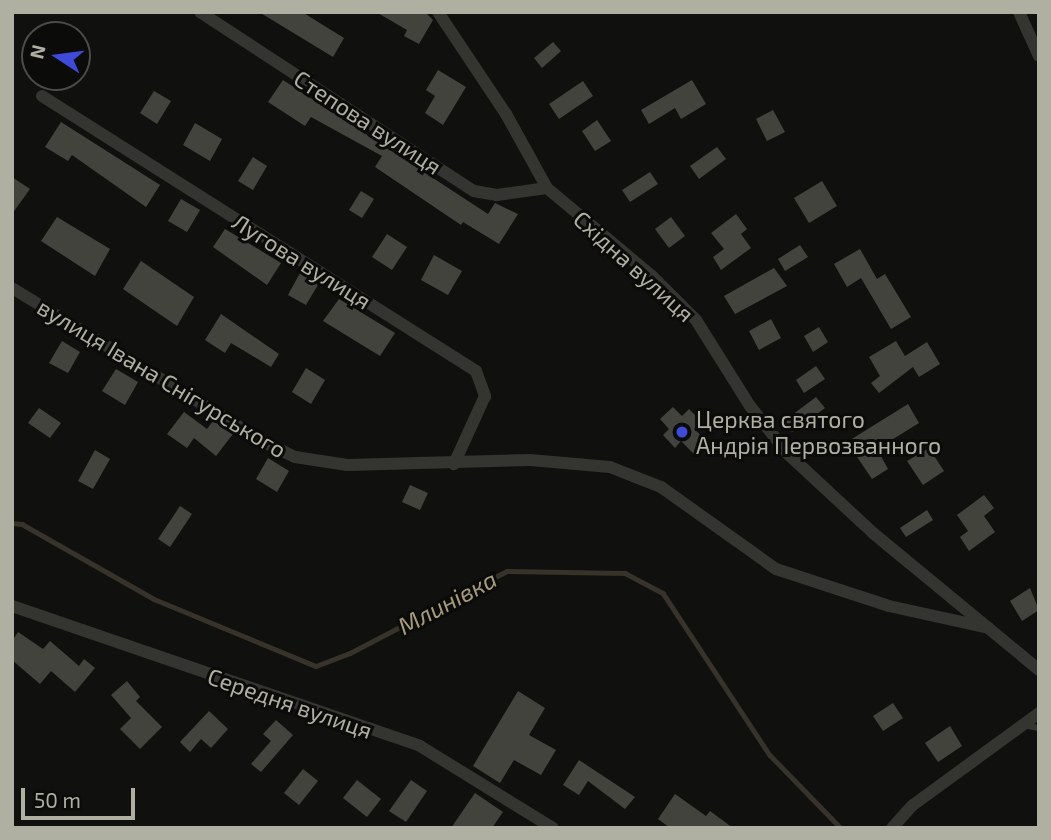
<!DOCTYPE html>
<html>
<head>
<meta charset="utf-8">
<style>
  body { margin:0 }
  #map { position:relative; width:1051px; height:840px; overflow:hidden; background:#10100f; font-family:"Exo 2",sans-serif }
  div>[style] { position:absolute }
  .stream>* { height:4.5px; margin:-2.25px; padding:0 2.25px; transform-origin:2.25px; border-radius:2.25px; background:#37332a }
  .building>* { inset:0; background:#43433e }
  .lane>* { height:6px; margin:-3px; padding:0 3px; transform-origin:3px; border-radius:3px; background:#343531 }
  .street>* { height:12px; margin:-6px; padding:0 6px; transform-origin:6px; border-radius:6px; background:#343531 }
  .dots>* { width:19px; height:19px; translate:-50% -50%; box-sizing:border-box; border:4px solid #0b0b0a; border-radius:50% }
  span { translate:-50% -50%; white-space:nowrap; text-align:center; line-height:1.15; -webkit-text-stroke:6px #0b0b0a; paint-order:stroke }
  .street-label { font-size:23px; color:#afafa2 }
  .poi-label { font-size:23px; color:#afafa2 }
  .left { translate:0 -50%; text-align:left }
  .water-label { font-size:24px; color:#a79b7c; font-style:italic }
  .frame { position:absolute; inset:0; border:14px solid #afafa2; pointer-events:none }
  .north { position:absolute; left:21px; top:21px; width:70px; height:70px; box-sizing:border-box; background:#0b0b0a; border:2px solid #4d4d47; border-radius:50%; rotate:283deg; font-size:19px; font-weight:700; line-height:28px; text-align:center; color:#afafa2 }
  .north::after { content:''; display:block; margin:auto; width:24px; height:32px; background:#3e4ad9; clip-path:polygon(50% 0,100% 100%,50% 72%,0 100%) }
  .scale { position:absolute; left:21px; top:788px; width:114px; height:32px; box-sizing:border-box; border:4px solid #afafa2; border-top:0; padding-left:9px; font-size:21px; line-height:24px; white-space:nowrap; color:#afafa2; -webkit-text-stroke:5px #0b0b0a; paint-order:stroke }
</style>
</head>
<body>
<div id="map">
  <div class="stream">
    <i style="left:12px;top:523px;width:10px;rotate:6deg"></i>
    <i style="left:22px;top:524px;width:152px;rotate:29.6deg"></i>
    <i style="left:154px;top:599px;width:175px;rotate:22.5deg"></i>
    <i style="left:316px;top:666px;width:36px;rotate:-21deg"></i>
    <i style="left:350px;top:653px;width:177px;rotate:-27.6deg"></i>
    <i style="left:507px;top:571px;width:118px;rotate:1deg"></i>
    <i style="left:625px;top:573px;width:43px;rotate:27.8deg"></i>
    <i style="left:663px;top:593px;width:194px;rotate:56.6deg"></i>
    <i style="left:770px;top:755px;width:102px;rotate:45.8deg"></i>
  </div>
  <div class="building">
    <i style="clip-path:polygon(259px 12px,302px 12px,344px 38px,333px 57px)"></i>
    <i style="clip-path:polygon(376px 12px,425px 12px,433px 20px,419px 44px,404px 36px,407px 30px)"></i>
    <i style="clip-path:polygon(553px 42px,561px 51px,542px 68px,534px 58px)"></i>
    <i style="clip-path:polygon(438px 70px,466px 87px,443px 125px,425px 113px,435px 96px,426px 90px)"></i>
    <i style="clip-path:polygon(283px 80px,488px 214px,495px 203px,518px 214px,499px 244px,463px 222px,461px 225px,375px 167px,382px 156px,311px 117px,305px 126px,268px 102px)"></i>
    <i style="clip-path:polygon(692px 80px,706px 104px,681px 119px,675px 108px,649px 124px,641px 110px)"></i>
    <i style="clip-path:polygon(583px 81px,593px 96px,559px 119px,549px 104px)"></i>
    <i style="clip-path:polygon(154px 91px,171px 101px,157px 124px,140px 113px)"></i>
    <i style="clip-path:polygon(773px 110px,785px 132px,767px 141px,756px 119px)"></i>
    <i style="clip-path:polygon(597px 120px,611px 141px,595px 151px,582px 131px)"></i>
    <i style="clip-path:polygon(61px 122px,160px 185px,146px 207px,72px 155px,68px 161px,45px 147px)"></i>
    <i style="clip-path:polygon(195px 123px,222px 139px,210px 161px,183px 145px)"></i>
    <i style="clip-path:polygon(717px 147px,726px 159px,699px 179px,690px 166px)"></i>
    <i style="clip-path:polygon(253px 157px,267px 166px,253px 190px,238px 181px)"></i>
    <i style="clip-path:polygon(650px 172px,658px 184px,630px 202px,622px 190px)"></i>
    <i style="clip-path:polygon(12px 177px,30px 189px,12px 214px)"></i>
    <i style="clip-path:polygon(822px 181px,837px 206px,809px 223px,794px 198px)"></i>
    <i style="clip-path:polygon(361px 191px,374px 199px,362px 218px,349px 210px)"></i>
    <i style="clip-path:polygon(181px 199px,200px 210px,187px 232px,168px 221px)"></i>
    <i style="clip-path:polygon(736px 214px,747px 229px,741px 234px,751px 248px,721px 270px,713px 257px,724px 249px,711px 233px)"></i>
    <i style="clip-path:polygon(57px 217px,110px 249px,95px 276px,41px 241px)"></i>
    <i style="clip-path:polygon(671px 217px,685px 236px,669px 248px,655px 229px)"></i>
    <i style="clip-path:polygon(225px 229px,281px 263px,267px 285px,213px 247px)"></i>
    <i style="clip-path:polygon(387px 234px,407px 247px,392px 270px,372px 257px)"></i>
    <i style="clip-path:polygon(800px 245px,808px 257px,785px 271px,778px 259px)"></i>
    <i style="clip-path:polygon(860px 249px,877px 279px,885px 274px,911px 317px,891px 329px,861px 278px,847px 287px,834px 264px)"></i>
    <i style="clip-path:polygon(434px 255px,462px 271px,448px 295px,421px 280px)"></i>
    <i style="clip-path:polygon(141px 261px,194px 297px,177px 326px,123px 289px)"></i>
    <i style="clip-path:polygon(774px 268px,787px 286px,735px 314px,724px 296px)"></i>
    <i style="clip-path:polygon(300px 273px,319px 283px,306px 305px,288px 295px)"></i>
    <i style="clip-path:polygon(339px 299px,395px 333px,380px 356px,323px 321px)"></i>
    <i style="clip-path:polygon(221px 314px,279px 354px,271px 367px,231px 343px,225px 353px,205px 340px)"></i>
    <i style="clip-path:polygon(771px 319px,781px 338px,759px 350px,749px 331px)"></i>
    <i style="clip-path:polygon(819px 327px,828px 342px,813px 352px,804px 336px)"></i>
    <i style="clip-path:polygon(62px 341px,80px 352px,68px 373px,49px 363px)"></i>
    <i style="clip-path:polygon(896px 341px,905px 356px,927px 342px,940px 364px,919px 377px,913px 367px,879px 393px,871px 383px,880px 376px,869px 357px)"></i>
    <i style="clip-path:polygon(816px 366px,825px 379px,804px 393px,796px 380px)"></i>
    <i style="clip-path:polygon(306px 368px,325px 380px,311px 404px,292px 392px)"></i>
    <i style="clip-path:polygon(116px 369px,138px 382px,125px 405px,102px 391px)"></i>
    <i style="clip-path:polygon(816px 397px,825px 408px,792px 432px,784px 421px)"></i>
    <i style="clip-path:polygon(908px 404px,919px 423px,877px 449px,888px 469px,872px 479px,847px 442px)"></i>
    <i style="clip-path:polygon(673px 407px,682px 416px,689px 409px,701px 421px,694px 429px,707px 441px,694px 454px,681px 441px,675px 448px,663px 435px,669px 429px,660px 419px)"></i>
    <i style="clip-path:polygon(39px 408px,61px 423px,50px 438px,28px 423px)"></i>
    <i style="clip-path:polygon(184px 412px,207px 429px,213px 421px,233px 434px,216px 456px,194px 438px,187px 448px,167px 434px)"></i>
    <i style="clip-path:polygon(929px 448px,944px 471px,923px 485px,907px 461px)"></i>
    <i style="clip-path:polygon(95px 450px,110px 459px,93px 489px,78px 481px)"></i>
    <i style="clip-path:polygon(268px 458px,289px 471px,277px 492px,256px 479px)"></i>
    <i style="clip-path:polygon(410px 485px,428px 493px,420px 510px,402px 502px)"></i>
    <i style="clip-path:polygon(984px 495px,994px 508px,984px 516px,995px 532px,969px 551px,960px 537px,968px 531px,957px 515px)"></i>
    <i style="clip-path:polygon(180px 506px,192px 514px,170px 547px,158px 539px)"></i>
    <i style="clip-path:polygon(927px 510px,933px 520px,906px 537px,900px 528px)"></i>
    <i style="clip-path:polygon(1030px 588px,1039px 610px,1022px 621px,1010px 601px)"></i>
    <i style="clip-path:polygon(18px 632px,43px 649px,50px 641px,79px 666px,84px 659px,95px 668px,75px 692px,51px 671px,40px 684px,12px 660px,12px 641px)"></i>
    <i style="clip-path:polygon(127px 681px,140px 697px,136px 701px,162px 727px,140px 749px,120px 729px,131px 718px,111px 695px)"></i>
    <i style="clip-path:polygon(518px 691px,545px 708px,529px 735px,556px 750px,541px 775px,514px 760px,500px 783px,473px 766px)"></i>
    <i style="clip-path:polygon(893px 703px,903px 718px,883px 731px,873px 716px)"></i>
    <i style="clip-path:polygon(209px 711px,228px 729px,211px 748px,201px 739px,190px 752px,180px 742px)"></i>
    <i style="clip-path:polygon(276px 720px,293px 735px,261px 772px,251px 764px,271px 741px,263px 734px)"></i>
    <i style="clip-path:polygon(950px 726px,962px 746px,938px 762px,925px 743px)"></i>
    <i style="clip-path:polygon(579px 760px,635px 797px,625px 809px,588px 781px,579px 795px,563px 785px)"></i>
    <i style="clip-path:polygon(303px 769px,318px 781px,299px 805px,284px 793px)"></i>
    <i style="clip-path:polygon(357px 780px,381px 799px,367px 817px,343px 798px)"></i>
    <i style="clip-path:polygon(411px 780px,427px 791px,406px 822px,389px 811px)"></i>
    <i style="clip-path:polygon(475px 793px,503px 812px,492px 828px,451px 828px)"></i>
    <i style="clip-path:polygon(675px 794px,706px 816px,710px 811px,733px 828px,670px 828px,658px 819px)"></i>
  </div>
  <div class="lane">
    <i style="left:1023px;top:725px;width:16px;rotate:11deg"></i>
  </div>
  <div class="street">
    <i style="left:200px;top:12px;width:327px;rotate:33.2deg"></i>
    <i style="left:474px;top:191px;width:23px;rotate:10deg"></i>
    <i style="left:497px;top:195px;width:50px;rotate:-8deg"></i>
    <i style="left:438px;top:12px;width:123px;rotate:56.3deg"></i>
    <i style="left:506px;top:114px;width:85px;rotate:61deg"></i>
    <i style="left:547px;top:188px;width:137px;rotate:40deg"></i>
    <i style="left:652px;top:276px;width:62px;rotate:45deg"></i>
    <i style="left:696px;top:320px;width:102px;rotate:57.9deg"></i>
    <i style="left:750px;top:406px;width:61px;rotate:51.6deg"></i>
    <i style="left:788px;top:454px;width:116px;rotate:42.9deg"></i>
    <i style="left:873px;top:533px;width:215px;rotate:39.5deg"></i>
    <i style="left:1019px;top:12px;width:48px;rotate:65.6deg"></i>
    <i style="left:42px;top:96px;width:514px;rotate:32.36deg"></i>
    <i style="left:476px;top:371px;width:27px;rotate:70deg"></i>
    <i style="left:485px;top:396px;width:75px;rotate:114.5deg"></i>
    <i style="left:12px;top:288px;width:295px;rotate:31.4deg"></i>
    <i style="left:264px;top:442px;width:34px;rotate:26deg"></i>
    <i style="left:295px;top:457px;width:53px;rotate:8.7deg"></i>
    <i style="left:347px;top:465px;width:183px;rotate:-1.6deg"></i>
    <i style="left:530px;top:460px;width:80px;rotate:5deg"></i>
    <i style="left:610px;top:467px;width:55px;rotate:21.4deg"></i>
    <i style="left:661px;top:487px;width:141px;rotate:35.5deg"></i>
    <i style="left:776px;top:569px;width:119px;rotate:18.1deg"></i>
    <i style="left:889px;top:606px;width:102px;rotate:12.4deg"></i>
    <i style="left:12px;top:606px;width:431px;rotate:18.9deg"></i>
    <i style="left:420px;top:746px;width:156px;rotate:31.7deg"></i>
    <i style="left:892px;top:828px;width:31px;rotate:-48deg"></i>
    <i style="left:913px;top:805px;width:156px;rotate:-36.1deg"></i>
  </div>
  <div class="dots">
    <i style="left:682px;top:432px;background:#3e4ad9"></i>
  </div>
  <div class="street-label">
    <span style="left:368px;top:122px;rotate:33deg">Степова вулиця</span>
    <span style="left:302px;top:261px;rotate:32deg">Лугова вулиця</span>
    <span style="left:634px;top:266px;rotate:42deg">Східна вулиця</span>
    <span style="left:162px;top:378px;rotate:31deg">вулиця Івана Снігурського</span>
    <span style="left:290px;top:703px;rotate:19deg">Середня вулиця</span>
  </div>
  <div class="poi-label">
    <span class="left" style="left:696px;top:432px">Церква святого<br>Андрія Первозванного</span>
  </div>
  <div class="water-label">
    <span style="left:447px;top:602px;rotate:-28deg">Млинівка</span>
  </div>
  <div class="frame"></div>
  <div class="north">N</div>
  <div class="scale">50 m</div>
</div>
</body>
</html>
